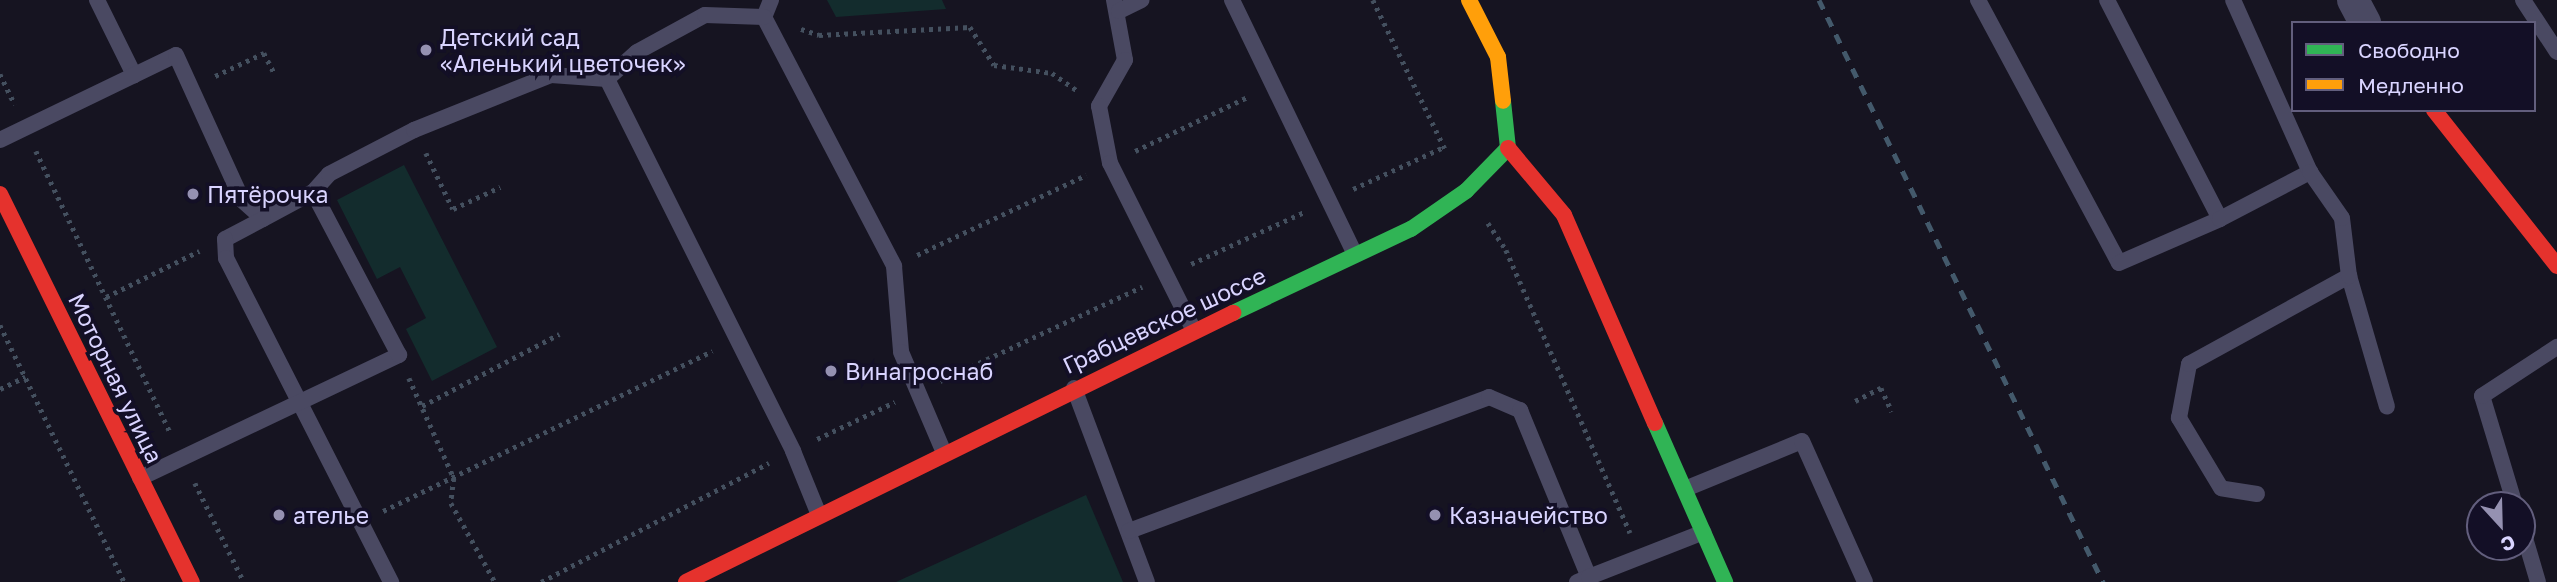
<!DOCTYPE html>
<html>
<head>
<meta charset="utf-8">
<style>
  body { margin:0 }
  #map { position:relative; width:2557px; height:582px; overflow:hidden; background:#161421; font-family:"Golos Text",sans-serif }
  div>[style] { position:absolute }
  .green>* { inset:0; background:#132c2d }
  .path>* { height:4.5px; margin-top:-2.25px; transform-origin:0; background:repeating-linear-gradient(90deg,#44505f 0 3.5px,transparent 0 8.5px) }
  .lane>* { height:16px; margin:-8px; padding:0 8px; transform-origin:8px; border-radius:8px; background:#4a4962 }
  .street>* { height:32px; margin:-16px; padding:0 16px; transform-origin:16px; border-radius:16px; background:#4a4962 }
  .fast>* { height:16px; margin:-8px; padding:0 8px; transform-origin:8px; border-radius:8px; background:#30b455 }
  .slow>* { height:16px; margin:-8px; padding:0 8px; transform-origin:8px; border-radius:8px; background:#ff9f0a }
  .jam>* { height:16px; margin:-8px; padding:0 8px; transform-origin:8px; border-radius:8px; background:#e5322d }
  .rail>* { height:5px; margin-top:-2.5px; transform-origin:0; background:repeating-linear-gradient(90deg,#43596b 0 10px,transparent 0 19px) }
  .dots>* { width:19px; height:19px; translate:-50% -50%; box-sizing:border-box; border:4px solid #130f26; border-radius:50% }
  span { translate:-50% -50%; white-space:nowrap; text-align:center; line-height:1.15; -webkit-text-stroke:7px #130f26; paint-order:stroke }
  .poi-label { font-size:23px; color:#d9d4ff }
  .left { translate:0 -50%; text-align:left }
  .street-label { font-size:23px; color:#d9d4ff }
  .legend { position:absolute; left:2291px; top:21px; width:245px; height:91px; box-sizing:border-box; background:#130f26; border:2px solid #625e7d; margin:0; padding:9px 12px; list-style:none; font-size:21px; color:#d9d4ff }
  .legend li { display:flex; align-items:center; gap:14px; height:35px }
  .legend b { width:35px; border:2px solid #625e7d }
  .north { position:absolute; left:2466px; top:491px; width:70px; height:70px; box-sizing:border-box; background:#130f26; border:2px solid #625e7d; border-radius:50%; rotate:158deg; font-size:19px; font-weight:700; line-height:28px; text-align:center; color:#d9d4ff }
  .north::after { content:''; display:block; margin:auto; width:24px; height:32px; background:#9591b1; clip-path:polygon(50% 0,100% 100%,50% 72%,0 100%) }
</style>
</head>
<body>
<div id="map">
  <div class="green">
    <i style="clip-path:polygon(827px 0,942px 0,946px 9px,836px 17px)"></i>
    <i style="clip-path:polygon(404px 165px,497px 347px,432px 381px,406px 329px,426px 318px,400px 267px,377px 279px,337px 200px)"></i>
    <i style="clip-path:polygon(1086px 495px,1123px 582px,896px 582px)"></i>
  </div>
  <div class="path">
    <i style="left:1373px;top:0;width:165px;rotate:64.2deg"></i>
    <i style="left:801px;top:29px;width:19px;rotate:18deg"></i>
    <i style="left:819px;top:35px;width:151px;rotate:-3deg"></i>
    <i style="left:970px;top:27px;width:45px;rotate:57.7deg"></i>
    <i style="left:994px;top:65px;width:59px;rotate:7.9deg"></i>
    <i style="left:1052px;top:73px;width:32px;rotate:35deg"></i>
    <i style="left:0;top:74px;width:34px;rotate:64deg"></i>
    <i style="left:215px;top:76px;width:54px;rotate:-25.1deg"></i>
    <i style="left:264px;top:53px;width:25px;rotate:63deg"></i>
    <i style="left:36px;top:151px;width:314px;rotate:64.5deg"></i>
    <i style="left:1135px;top:151px;width:127px;rotate:-25.6deg"></i>
    <i style="left:426px;top:153px;width:62px;rotate:64.3deg"></i>
    <i style="left:453px;top:209px;width:52px;rotate:-25.1deg"></i>
    <i style="left:1353px;top:189px;width:100px;rotate:-24.8deg"></i>
    <i style="left:1488px;top:223px;width:32px;rotate:56deg"></i>
    <i style="left:1506px;top:250px;width:309px;rotate:66.3deg"></i>
    <i style="left:917px;top:255px;width:187px;rotate:-25.3deg"></i>
    <i style="left:1191px;top:264px;width:124px;rotate:-24.7deg"></i>
    <i style="left:106px;top:297px;width:104px;rotate:-26.3deg"></i>
    <i style="left:0;top:325px;width:285px;rotate:64.2deg"></i>
    <i style="left:409px;top:378px;width:110px;rotate:65.8deg"></i>
    <i style="left:454px;top:478px;width:25px;rotate:97deg"></i>
    <i style="left:451px;top:503px;width:90px;rotate:60.9deg"></i>
    <i style="left:940px;top:381px;width:223px;rotate:-25deg"></i>
    <i style="left:0;top:389px;width:28px;rotate:-26deg"></i>
    <i style="left:1855px;top:401px;width:29px;rotate:-27deg"></i>
    <i style="left:1881px;top:388px;width:26px;rotate:65deg"></i>
    <i style="left:422px;top:406px;width:155px;rotate:-27.7deg"></i>
    <i style="left:817px;top:439px;width:86px;rotate:-25.4deg"></i>
    <i style="left:195px;top:483px;width:110px;rotate:63.7deg"></i>
    <i style="left:383px;top:511px;width:366px;rotate:-25.9deg"></i>
    <i style="left:541px;top:582px;width:257px;rotate:-27.6deg"></i>
  </div>
  <div class="lane">
    <i style="left:97px;top:0;width:84px;rotate:63.7deg"></i>
    <i style="left:771px;top:0;width:18px;rotate:112deg"></i>
    <i style="left:764px;top:17px;width:281px;rotate:62.4deg"></i>
    <i style="left:894px;top:266px;width:86px;rotate:85.3deg"></i>
    <i style="left:901px;top:352px;width:110px;rotate:66.9deg"></i>
    <i style="left:1114px;top:0;width:61px;rotate:79.6deg"></i>
    <i style="left:1125px;top:60px;width:53px;rotate:119.5deg"></i>
    <i style="left:1099px;top:106px;width:58px;rotate:79.1deg"></i>
    <i style="left:1110px;top:163px;width:188px;rotate:63.4deg"></i>
    <i style="left:1232px;top:0;width:283px;rotate:64.2deg"></i>
    <i style="left:1978px;top:0;width:298px;rotate:61.8deg"></i>
    <i style="left:2119px;top:263px;width:110px;rotate:-23.5deg"></i>
    <i style="left:2220px;top:219px;width:246px;rotate:-117.3deg"></i>
    <i style="left:2523px;top:0;width:62px;rotate:56.8deg"></i>
    <i style="left:1119px;top:11px;width:25px;rotate:-26deg"></i>
    <i style="left:607px;top:79px;width:40px;rotate:-42deg"></i>
    <i style="left:637px;top:52px;width:77px;rotate:-28.6deg"></i>
    <i style="left:705px;top:15px;width:59px;rotate:1.9deg"></i>
    <i style="left:0;top:140px;width:195px;rotate:-25.8deg"></i>
    <i style="left:176px;top:55px;width:159px;rotate:65.5deg"></i>
    <i style="left:242px;top:200px;width:28px;rotate:42deg"></i>
    <i style="left:263px;top:219px;width:57px;rotate:-28.4deg"></i>
    <i style="left:263px;top:219px;width:43px;rotate:152.2deg"></i>
    <i style="left:225px;top:239px;width:19px;rotate:87deg"></i>
    <i style="left:226px;top:258px;width:364px;rotate:63deg"></i>
    <i style="left:2220px;top:219px;width:102px;rotate:-27.6deg"></i>
    <i style="left:2310px;top:172px;width:188px;rotate:-114.1deg"></i>
    <i style="left:2349px;top:276px;width:136px;rotate:73.8deg"></i>
    <i style="left:1074px;top:388px;width:207px;rotate:69.4deg"></i>
    <i style="left:140px;top:478px;width:287px;rotate:-25.4deg"></i>
    <i style="left:399px;top:355px;width:184px;rotate:-117.8deg"></i>
    <i style="left:313px;top:192px;width:24px;rotate:-48deg"></i>
    <i style="left:329px;top:174px;width:96px;rotate:-27.4deg"></i>
    <i style="left:414px;top:130px;width:148px;rotate:-21.9deg"></i>
    <i style="left:551px;top:75px;width:56px;rotate:4.1deg"></i>
    <i style="left:607px;top:79px;width:416px;rotate:63.4deg"></i>
    <i style="left:793px;top:451px;width:69px;rotate:67.9deg"></i>
    <i style="left:1685px;top:489px;width:126px;rotate:-22.3deg"></i>
    <i style="left:1802px;top:441px;width:154px;rotate:65.9deg"></i>
    <i style="left:2257px;top:494px;width:36px;rotate:-171deg"></i>
    <i style="left:2221px;top:488px;width:82px;rotate:-121deg"></i>
    <i style="left:2179px;top:418px;width:55px;rotate:-79.5deg"></i>
    <i style="left:2189px;top:364px;width:183px;rotate:-28.8deg"></i>
    <i style="left:2349px;top:276px;width:58px;rotate:-96.9deg"></i>
    <i style="left:2342px;top:218px;width:56px;rotate:-124.8deg"></i>
    <i style="left:2515px;top:505px;width:114px;rotate:-106.8deg"></i>
    <i style="left:2482px;top:396px;width:90px;rotate:-33.2deg"></i>
    <i style="left:2522px;top:528px;width:56px;rotate:73.5deg"></i>
    <i style="left:1129px;top:531px;width:384px;rotate:-20.4deg"></i>
    <i style="left:1489px;top:397px;width:34px;rotate:23deg"></i>
    <i style="left:1520px;top:410px;width:181px;rotate:67.6deg"></i>
    <i style="left:1589px;top:577px;width:13px;rotate:157deg"></i>
    <i style="left:1589px;top:577px;width:123px;rotate:-21.4deg"></i>
  </div>
  <div class="street">
    <i style="left:2353px;top:0;width:26px;rotate:62deg"></i>
  </div>
  <div class="fast">
    <i style="left:1233px;top:313px;width:197px;rotate:-25.3deg"></i>
    <i style="left:1411px;top:229px;width:67px;rotate:-34.6deg"></i>
    <i style="left:1466px;top:191px;width:60px;rotate:-45.7deg"></i>
    <i style="left:1508px;top:148px;width:47px;rotate:-96.1deg"></i>
    <i style="left:1655px;top:423px;width:174px;rotate:66.2deg"></i>
  </div>
  <div class="slow">
    <i style="left:1469px;top:0;width:64px;rotate:63deg"></i>
    <i style="left:1498px;top:57px;width:44px;rotate:83.5deg"></i>
  </div>
  <div class="jam">
    <i style="left:2434px;top:110px;width:199px;rotate:51.7deg"></i>
    <i style="left:1508px;top:148px;width:87px;rotate:50.1deg"></i>
    <i style="left:1564px;top:215px;width:227px;rotate:66.4deg"></i>
    <i style="left:0;top:194px;width:433px;rotate:63.7deg"></i>
    <i style="left:686px;top:582px;width:610px;rotate:-26.19deg"></i>
  </div>
  <div class="rail">
    <i style="left:1819px;top:0;width:648px;rotate:63.99deg"></i>
  </div>
  <div class="dots">
    <i style="left:426px;top:50px;background:#9591b1"></i>
    <i style="left:193px;top:194px;background:#9591b1"></i>
    <i style="left:831px;top:371px;background:#9591b1"></i>
    <i style="left:279px;top:515px;background:#9591b1"></i>
    <i style="left:1435px;top:515px;background:#9591b1"></i>
  </div>
  <div class="poi-label">
    <span class="left" style="left:440px;top:50px">Детский сад<br>«Аленький цветочек»</span>
    <span class="left" style="left:207px;top:194px">Пятёрочка</span>
    <span class="left" style="left:845px;top:371px">Винагроснаб</span>
    <span class="left" style="left:293px;top:515px">ателье</span>
    <span class="left" style="left:1449px;top:515px">Казначейство</span>
  </div>
  <div class="street-label">
    <span style="left:1164px;top:320px;rotate:-25deg">Грабцевское шоссе</span>
    <span style="left:116px;top:378px;rotate:64deg">Моторная улица</span>
  </div>
  <ul class="legend">
  <li><b style="height:9px;background:#30b455"></b>Свободно</li>
  <li><b style="height:9px;background:#ff9f0a"></b>Медленно</li>
  </ul>
  <div class="north">С</div>
</div>
</body>
</html>
